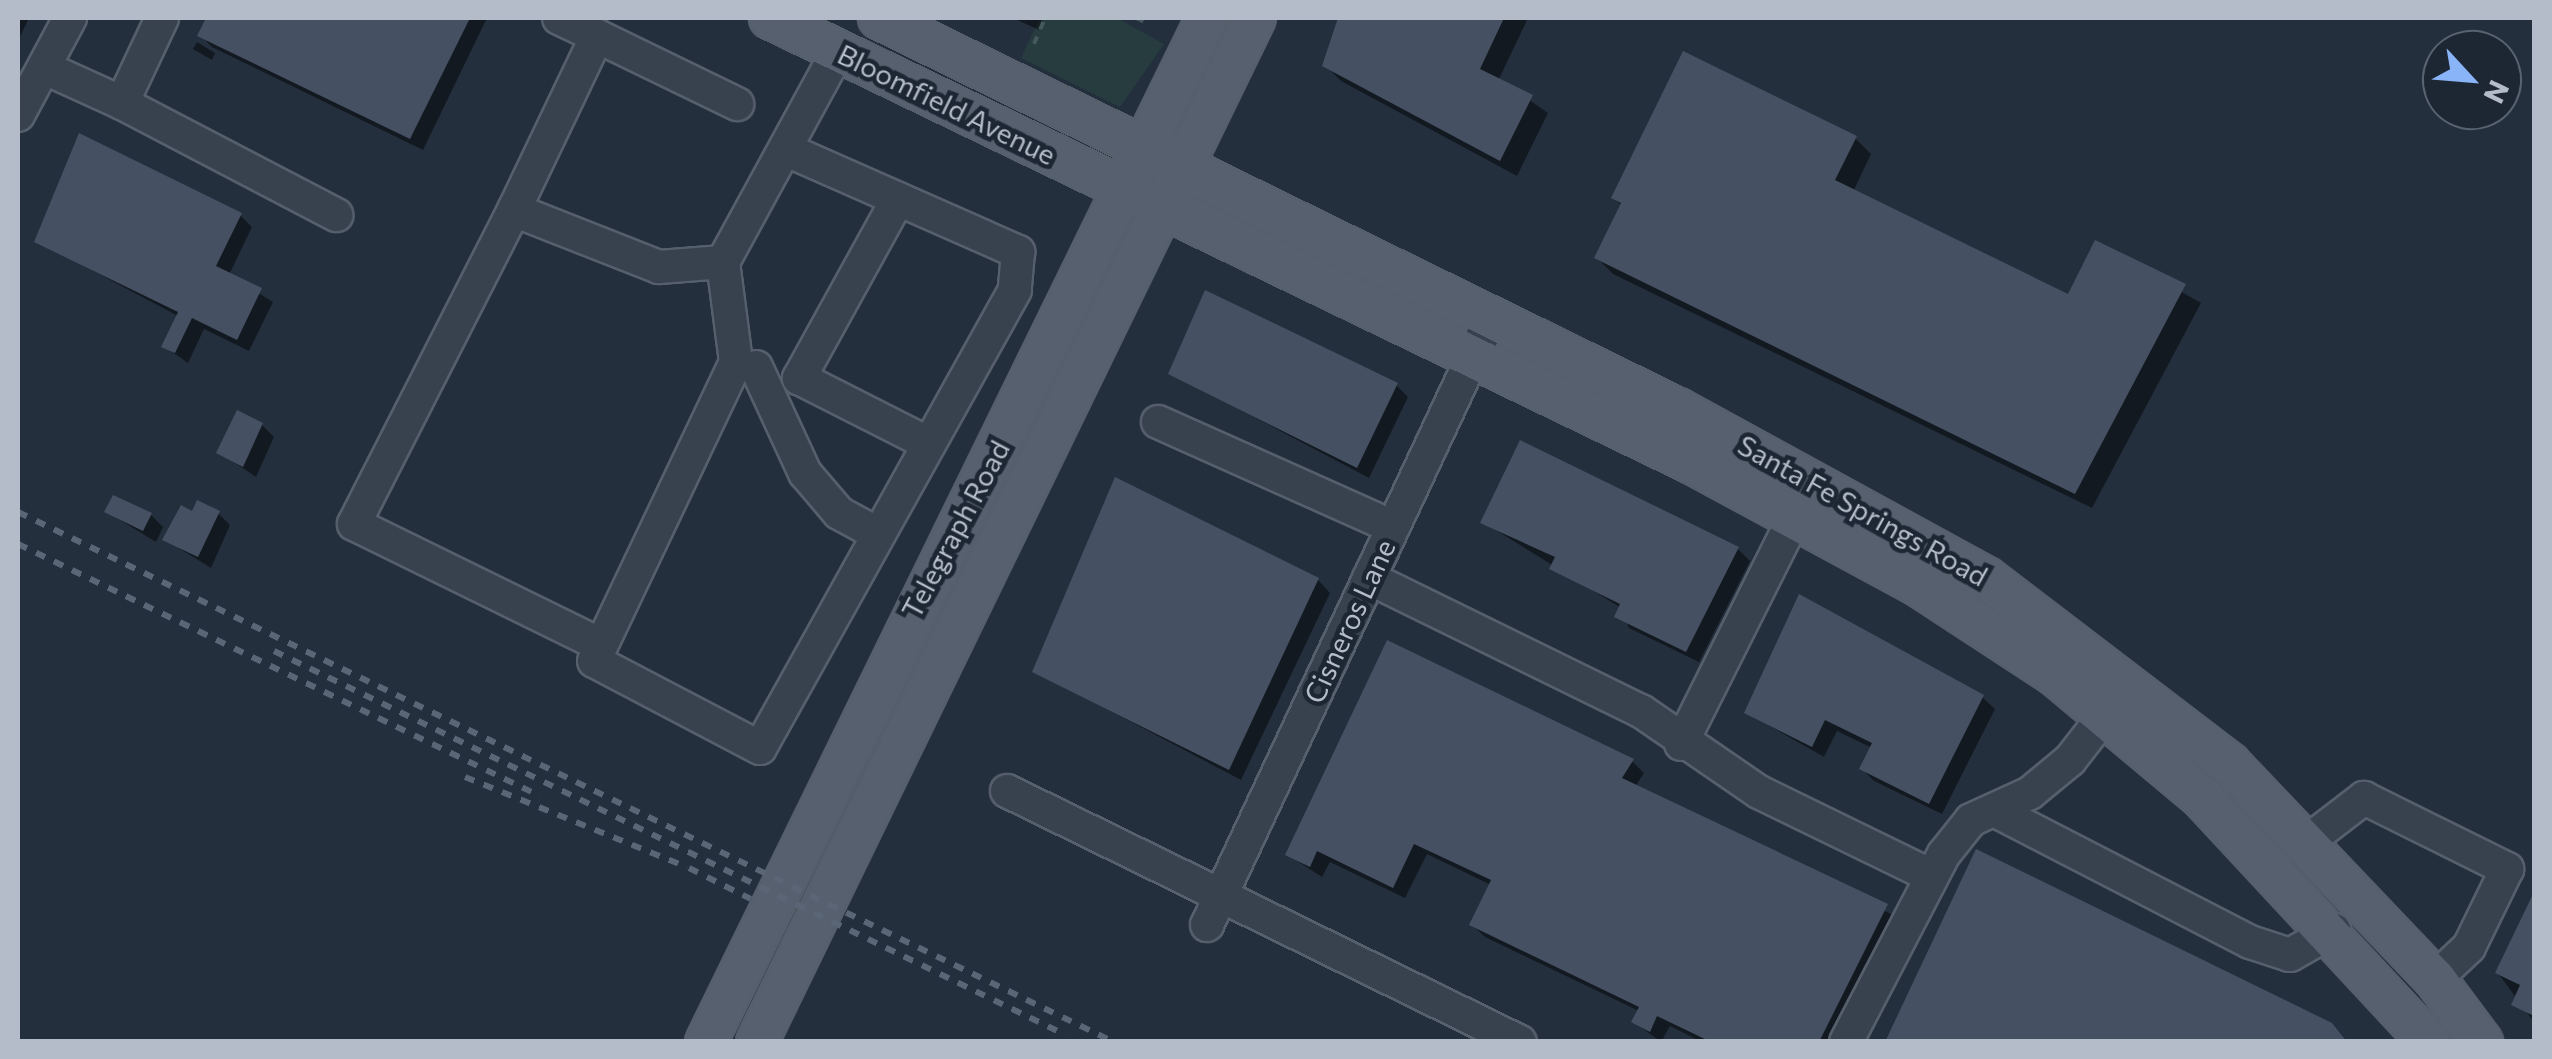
<!DOCTYPE html>
<html>
<head>
<meta charset="utf-8">
<style>
  body { margin:0 }
  #map { position:relative; width:2552px; height:1059px; overflow:hidden; background:#242f3e; font-family:Commissioner,sans-serif }
  div>[style] { position:absolute }
  .green>* { inset:0; background:#263c3f }
  .shadow>* { inset:0; background:#0007 }
  .building>* { inset:0; background:#455162 }
  .path>* { height:4px; margin-top:-2px; transform-origin:0; background:repeating-linear-gradient(90deg,#44595c 0 8px,transparent 0 16px) }
  .roads { filter:drop-shadow(2px 0 #565f6c) drop-shadow(-2px 0 #565f6c) drop-shadow(0 2px #565f6c) drop-shadow(0 -2px #565f6c) }
  .minor>* { height:32px; margin:-16px; padding:0 16px; transform-origin:16px; border-radius:16px; background:#38414e }
  .major>* { height:40px; margin:-20px; padding:0 20px; transform-origin:20px; border-radius:20px; background:#56606e }
  .rail>* { height:6px; margin-top:-3px; transform-origin:0; background:repeating-linear-gradient(90deg,#5a6575 0 10px,transparent 0 20px) }
  span { translate:-50% -50%; white-space:nowrap; text-align:center; line-height:1.15; -webkit-text-stroke:9px #1d2633; paint-order:stroke }
  .street-label { font-size:28px; color:#b4bcc9 }
  .frame { position:absolute; inset:0; border:20px solid #b4bcc9; pointer-events:none }
  .north { position:absolute; left:2422px; top:30px; width:100px; height:100px; box-sizing:border-box; background:#1d2633; border:2px solid #59626f; border-radius:50%; rotate:116deg; font-size:28px; font-weight:700; line-height:40px; text-align:center; color:#b4bcc9 }
  .north::after { content:''; display:block; margin:auto; width:35px; height:45px; background:#8ab4f8; clip-path:polygon(50% 0,100% 100%,50% 72%,0 100%) }
</style>
</head>
<body>
<div id="map">
  <div class="green">
    <i style="clip-path:polygon(1040px 18px,1117px 18px,1164px 44px,1120px 107px,1021px 58px)"></i>
  </div>
  <div class="shadow">
    <i style="clip-path:polygon(18px 18px,29px 18px,18px 41px)"></i>
    <i style="clip-path:polygon(209px 18px,487px 18px,423px 150px,212px 47px,200px 35px)"></i>
    <i style="clip-path:polygon(1013px 18px,1043px 18px,1039px 30px)"></i>
    <i style="clip-path:polygon(1348px 18px,1528px 18px,1499px 79px,1548px 113px,1517px 176px,1341px 81px,1325px 65px)"></i>
    <i style="clip-path:polygon(197px 42px,215px 53px,212px 60px,193px 49px)"></i>
    <i style="clip-path:polygon(1855px 138px,1871px 154px,1853px 192px,2069px 297px,2096px 243px,2201px 303px,2092px 508px,1613px 274px,1597px 258px,1622px 206px,1614px 198px)"></i>
    <i style="clip-path:polygon(240px 215px,252px 227px,229px 275px,273px 302px,249px 351px,204px 329px,188px 363px,164px 346px,178px 316px,37px 241px)"></i>
    <i style="clip-path:polygon(1171px 373px,1396px 385px,1408px 397px,1369px 478px)"></i>
    <i style="clip-path:polygon(262px 425px,274px 437px,256px 477px,219px 452px)"></i>
    <i style="clip-path:polygon(107px 512px,151px 515px,163px 527px,156px 542px)"></i>
    <i style="clip-path:polygon(218px 513px,230px 525px,211px 568px,166px 540px,193px 514px)"></i>
    <i style="clip-path:polygon(1483px 522px,1738px 549px,1750px 561px,1699px 662px,1629px 628px,1621px 608px)"></i>
    <i style="clip-path:polygon(1318px 580px,1330px 593px,1241px 780px,1035px 671px)"></i>
    <i style="clip-path:polygon(1982px 697px,1995px 709px,1942px 814px,1874px 781px,1862px 769px,1872px 748px,1837px 731px,1824px 757px,1747px 713px)"></i>
    <i style="clip-path:polygon(1632px 761px,1644px 773px,1635px 787px,1899px 918px,1837px 1042px,1702px 1042px,1670px 1026px,1661px 1042px,1634px 1022px,1639px 1011px,1485px 937px,1472px 925px,1491px 885px,1427px 854px,1405px 898px,1330px 862px,1322px 877px,1288px 855px)"></i>
    <i style="clip-path:polygon(2534px 898px,2534px 1022px,2498px 973px)"></i>
  </div>
  <div class="building">
    <i style="clip-path:polygon(206px 18px,470px 18px,410px 139px,197px 36px)"></i>
    <i style="clip-path:polygon(1338px 18px,1504px 18px,1480px 69px,1533px 95px,1500px 161px,1322px 66px)"></i>
    <i style="clip-path:polygon(1683px 51px,1857px 136px,1835px 180px,2068px 294px,2095px 240px,2186px 284px,2075px 494px,1594px 258px,1621px 203px,1611px 198px)"></i>
    <i style="clip-path:polygon(79px 133px,242px 213px,216px 266px,262px 288px,237px 340px,192px 318px,175px 353px,161px 347px,178px 312px,34px 242px)"></i>
    <i style="clip-path:polygon(1205px 290px,1398px 383px,1357px 468px,1168px 374px)"></i>
    <i style="clip-path:polygon(237px 410px,263px 423px,243px 467px,216px 453px)"></i>
    <i style="clip-path:polygon(1520px 440px,1739px 547px,1686px 652px,1614px 617px,1620px 604px,1549px 569px,1555px 557px,1480px 523px)"></i>
    <i style="clip-path:polygon(1115px 477px,1319px 578px,1229px 770px,1032px 672px)"></i>
    <i style="clip-path:polygon(113px 495px,152px 513px,143px 531px,104px 512px)"></i>
    <i style="clip-path:polygon(197px 500px,220px 511px,198px 557px,162px 540px,181px 505px,192px 511px)"></i>
    <i style="clip-path:polygon(1799px 594px,1984px 695px,1929px 804px,1859px 769px,1872px 743px,1825px 720px,1812px 747px,1744px 713px)"></i>
    <i style="clip-path:polygon(1387px 640px,1634px 759px,1622px 778px,1888px 904px,1819px 1042px,1711px 1042px,1657px 1016px,1650px 1032px,1631px 1022px,1639px 1007px,1469px 925px,1491px 880px,1414px 844px,1393px 888px,1317px 851px,1310px 867px,1285px 855px)"></i>
    <i style="clip-path:polygon(1976px 849px,2332px 1023px,2347px 1042px,1885px 1042px)"></i>
    <i style="clip-path:polygon(2534px 892px,2534px 1016px,2511px 1005px,2520px 985px,2495px 973px)"></i>
  </div>
  <div class="path">
    <i style="left:1136px;top:18px;width:10px;rotate:24deg"></i>
    <i style="left:1034px;top:44px;width:28px;rotate:-67deg"></i>
  </div>
  <div class="roads">
    <div class="minor">
      <i style="left:559px;top:18px;width:42px;rotate:25.3deg"></i>
      <i style="left:45px;top:68px;width:85px;rotate:24.4deg"></i>
      <i style="left:122px;top:103px;width:94px;rotate:-64.8deg"></i>
      <i style="left:122px;top:103px;width:242px;rotate:27.6deg"></i>
      <i style="left:18px;top:115px;width:110px;rotate:-61.8deg"></i>
      <i style="left:787px;top:150px;width:253px;rotate:23.8deg"></i>
      <i style="left:1018px;top:252px;width:38px;rotate:95deg"></i>
      <i style="left:1015px;top:290px;width:524px;rotate:119.11deg"></i>
      <i style="left:760px;top:748px;width:187px;rotate:-152.3deg"></i>
      <i style="left:594px;top:661px;width:331px;rotate:-64.6deg"></i>
      <i style="left:736px;top:362px;width:101px;rotate:-97.4deg"></i>
      <i style="left:723px;top:262px;width:240px;rotate:-61.4deg"></i>
      <i style="left:898px;top:199px;width:205px;rotate:118.9deg"></i>
      <i style="left:799px;top:378px;width:141px;rotate:26.9deg"></i>
      <i style="left:514px;top:210px;width:193px;rotate:-64.5deg"></i>
      <i style="left:597px;top:36px;width:156px;rotate:25.9deg"></i>
      <i style="left:756px;top:367px;width:117px;rotate:65.2deg"></i>
      <i style="left:805px;top:473px;width:52px;rotate:49.6deg"></i>
      <i style="left:839px;top:513px;width:42px;rotate:28.4deg"></i>
      <i style="left:1158px;top:422px;width:257px;rotate:24.1deg"></i>
      <i style="left:1369px;top:578px;width:303px;rotate:26.1deg"></i>
      <i style="left:1641px;top:711px;width:143px;rotate:34.5deg"></i>
      <i style="left:1759px;top:792px;width:191px;rotate:26deg"></i>
      <i style="left:601px;top:645px;width:275px;rotate:-153.9deg"></i>
      <i style="left:354px;top:524px;width:352px;rotate:-63deg"></i>
      <i style="left:514px;top:210px;width:156px;rotate:21.5deg"></i>
      <i style="left:659px;top:267px;width:64px;rotate:-4.5deg"></i>
      <i style="left:1681px;top:744px;width:255px;rotate:-63.4deg"></i>
      <i style="left:1007px;top:791px;width:571px;rotate:26.07deg"></i>
      <i style="left:1994px;top:810px;width:288px;rotate:27.3deg"></i>
      <i style="left:2250px;top:942px;width:42px;rotate:18deg"></i>
      <i style="left:2290px;top:955px;width:51px;rotate:-29.6deg"></i>
      <i style="left:2308px;top:841px;width:71px;rotate:-37.5deg"></i>
      <i style="left:2364px;top:798px;width:160px;rotate:26.4deg"></i>
      <i style="left:2507px;top:869px;width:87px;rotate:116deg"></i>
      <i style="left:2469px;top:947px;width:47px;rotate:136.7deg"></i>
      <i style="left:1207px;top:925px;width:651px;rotate:-64.93deg"></i>
      <i style="left:1846px;top:1042px;width:212px;rotate:-62.5deg"></i>
      <i style="left:1944px;top:854px;width:43px;rotate:-51.5deg"></i>
      <i style="left:1971px;top:820px;width:65px;rotate:-24.6deg"></i>
      <i style="left:2030px;top:793px;width:52px;rotate:-39.5deg"></i>
      <i style="left:2070px;top:760px;width:80px;rotate:-52.1deg"></i>
    </div>
    <div class="major">
      <i style="left:770px;top:18px;width:1022px;rotate:25.76deg"></i>
      <i style="left:1690px;top:462px;width:257px;rotate:28.4deg"></i>
      <i style="left:1916px;top:584px;width:166px;rotate:33.2deg"></i>
      <i style="left:2055px;top:675px;width:192px;rotate:39.9deg"></i>
      <i style="left:2202px;top:798px;width:333px;rotate:47.1deg"></i>
      <i style="left:879px;top:18px;width:890px;rotate:26.08deg"></i>
      <i style="left:1678px;top:409px;width:352px;rotate:28.7deg"></i>
      <i style="left:1987px;top:578px;width:306px;rotate:37.4deg"></i>
      <i style="left:2230px;top:764px;width:297px;rotate:46.4deg"></i>
      <i style="left:2435px;top:979px;width:79px;rotate:53.3deg"></i>
      <i style="left:706px;top:1042px;width:1140px;rotate:-63.93deg"></i>
      <i style="left:757px;top:1042px;width:1139px;rotate:-64.07deg"></i>
    </div>
  </div>
  <div class="rail">
    <i style="left:18px;top:512px;width:1217px;rotate:25.81deg"></i>
    <i style="left:18px;top:544px;width:580px;rotate:25.77deg"></i>
    <i style="left:274px;top:651px;width:880px;rotate:25.87deg"></i>
    <i style="left:465px;top:777px;width:240px;rotate:22.1deg"></i>
    <i style="left:689px;top:868px;width:69px;rotate:26.6deg"></i>
  </div>
  <div class="street-label">
    <span style="left:947px;top:104px;rotate:26deg">Bloomfield Avenue</span>
    <span style="left:1863px;top:510px;rotate:29deg">Santa Fe Springs Road</span>
    <span style="left:955px;top:529px;rotate:-62deg">Telegraph Road</span>
    <span style="left:1349px;top:621px;rotate:-65deg">Cisneros Lane</span>
  </div>
  <div class="frame"></div>
  <div class="north">N</div>
</div>
</body>
</html>
